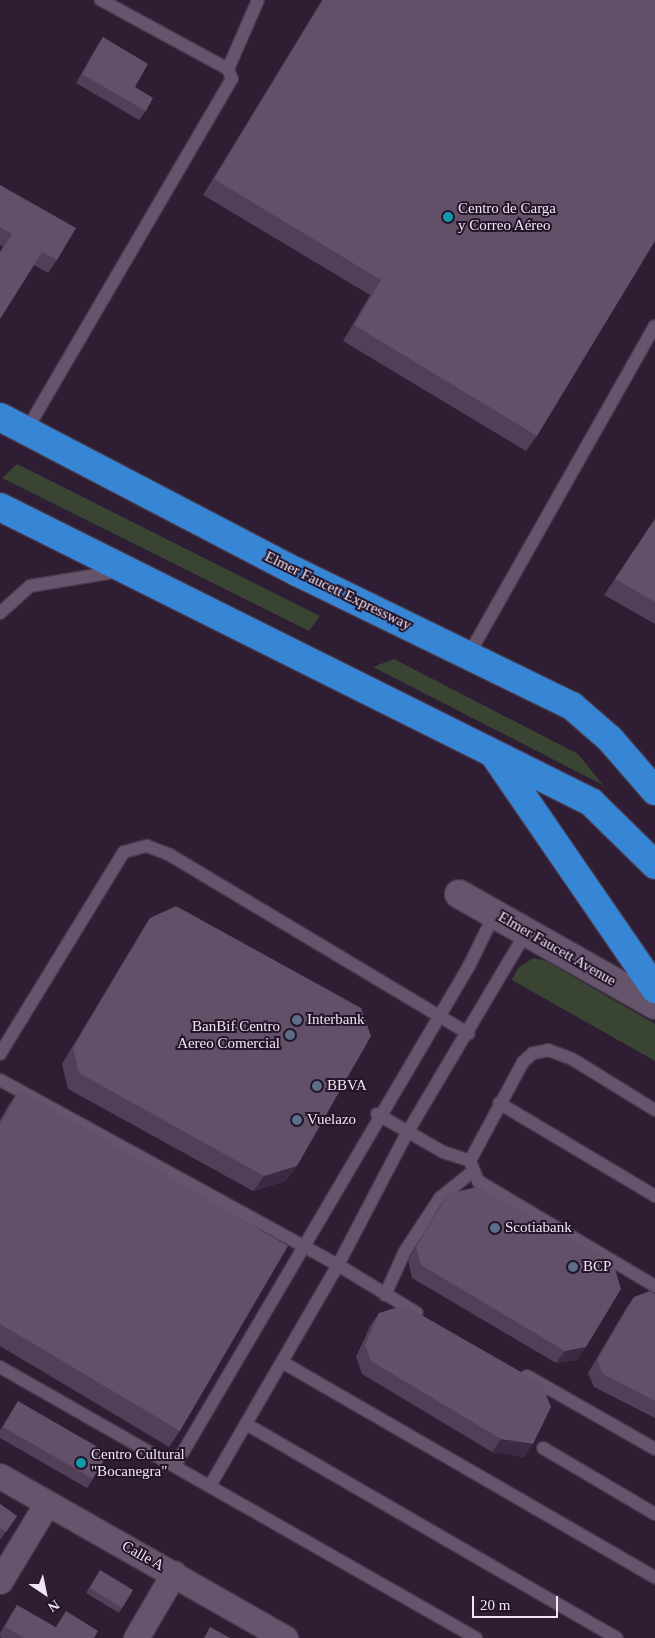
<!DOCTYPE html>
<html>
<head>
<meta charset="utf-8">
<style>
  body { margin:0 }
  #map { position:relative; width:655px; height:1638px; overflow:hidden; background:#2e1d33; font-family:Georgia,serif }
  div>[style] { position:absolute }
  .green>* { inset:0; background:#394532 }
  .roads { filter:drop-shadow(1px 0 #46384b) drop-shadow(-1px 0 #46384b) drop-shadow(0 1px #46384b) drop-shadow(0 -1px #46384b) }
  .lane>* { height:12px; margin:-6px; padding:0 6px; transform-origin:6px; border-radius:6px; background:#66536c }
  .street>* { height:25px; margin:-12.5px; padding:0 12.5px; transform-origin:12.5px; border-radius:12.5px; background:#66536c }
  .secondary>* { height:28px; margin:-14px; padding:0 14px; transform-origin:14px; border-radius:14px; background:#66536c }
  .highway>* { height:28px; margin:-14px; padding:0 14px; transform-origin:14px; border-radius:14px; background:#3686d5 }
  .wall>* { inset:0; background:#503f56 }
  .shaded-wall>* { inset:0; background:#3b2a41 }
  .building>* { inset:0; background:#615067 }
  .dots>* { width:14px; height:14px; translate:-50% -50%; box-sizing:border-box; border:2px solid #241429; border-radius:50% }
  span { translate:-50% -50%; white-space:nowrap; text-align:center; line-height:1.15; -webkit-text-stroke:4px #241429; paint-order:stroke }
  .poi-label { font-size:15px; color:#f0e5f3 }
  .left { translate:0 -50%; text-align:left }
  .right { translate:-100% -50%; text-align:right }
  .street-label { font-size:15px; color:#f0e5f3 }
  .north { position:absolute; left:20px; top:1568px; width:50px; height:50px; -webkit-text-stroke:4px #241429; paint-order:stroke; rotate:146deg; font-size:14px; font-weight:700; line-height:20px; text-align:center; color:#f0e5f3 }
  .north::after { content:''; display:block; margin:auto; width:18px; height:22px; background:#f0e5f3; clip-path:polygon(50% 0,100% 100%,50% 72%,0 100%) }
  .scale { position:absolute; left:472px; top:1596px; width:86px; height:22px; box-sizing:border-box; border:2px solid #f0e5f3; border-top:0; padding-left:6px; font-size:15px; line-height:18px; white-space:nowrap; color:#f0e5f3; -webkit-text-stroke:4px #241429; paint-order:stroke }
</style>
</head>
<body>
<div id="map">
  <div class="green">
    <i style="clip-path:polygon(17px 464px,320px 616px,309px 631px,2px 478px)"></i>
    <i style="clip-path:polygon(394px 659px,578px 754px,603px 785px,373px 667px)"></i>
    <i style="clip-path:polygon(533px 958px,546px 961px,655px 1024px,655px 1061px,512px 980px,518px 968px)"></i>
  </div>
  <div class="roads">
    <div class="lane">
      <i style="left:228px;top:69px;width:75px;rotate:-66.5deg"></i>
      <i style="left:26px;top:431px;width:408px;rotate:-59.7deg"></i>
      <i style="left:232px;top:79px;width:11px;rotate:-112deg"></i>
      <i style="left:228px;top:69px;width:145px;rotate:-151.5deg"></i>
      <i style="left:0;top:613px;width:40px;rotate:-42deg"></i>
      <i style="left:30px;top:586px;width:92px;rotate:-9.4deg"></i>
      <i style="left:468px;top:656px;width:379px;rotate:-60.5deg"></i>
      <i style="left:0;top:1054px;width:237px;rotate:-58.5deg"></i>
      <i style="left:124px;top:852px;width:24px;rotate:-15deg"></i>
      <i style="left:147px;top:846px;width:25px;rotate:21deg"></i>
      <i style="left:170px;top:855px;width:348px;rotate:30.9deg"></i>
      <i style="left:0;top:1080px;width:385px;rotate:28.7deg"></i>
      <i style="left:338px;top:1265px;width:92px;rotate:31.3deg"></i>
      <i style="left:499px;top:1103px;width:182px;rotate:30.8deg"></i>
      <i style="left:655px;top:1110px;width:97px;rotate:-148.4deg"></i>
      <i style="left:572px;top:1059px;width:25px;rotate:-159deg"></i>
      <i style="left:549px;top:1050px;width:16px;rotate:169deg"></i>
      <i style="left:533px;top:1053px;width:13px;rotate:138deg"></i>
      <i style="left:523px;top:1062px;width:112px;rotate:118.2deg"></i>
      <i style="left:470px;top:1161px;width:22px;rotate:68deg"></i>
      <i style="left:478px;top:1181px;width:206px;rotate:30.7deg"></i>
      <i style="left:377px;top:1114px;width:76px;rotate:29.9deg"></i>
      <i style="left:443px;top:1152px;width:28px;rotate:18deg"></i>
      <i style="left:385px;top:1295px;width:48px;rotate:-65.6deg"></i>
      <i style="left:405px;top:1251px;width:64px;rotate:-56.6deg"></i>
      <i style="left:440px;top:1198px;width:41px;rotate:-39.1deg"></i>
      <i style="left:282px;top:1362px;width:431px;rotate:30deg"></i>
      <i style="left:0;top:1367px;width:548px;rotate:29.65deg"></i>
      <i style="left:527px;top:1376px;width:147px;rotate:29.7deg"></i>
      <i style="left:246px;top:1424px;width:428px;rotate:30deg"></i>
      <i style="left:543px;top:1448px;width:130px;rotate:30.5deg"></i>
      <i style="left:176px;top:1464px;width:578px;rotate:-59.53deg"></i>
      <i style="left:469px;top:966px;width:59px;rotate:-63.9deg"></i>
      <i style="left:211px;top:1484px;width:253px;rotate:-59.9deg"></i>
      <i style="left:338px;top:1265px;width:149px;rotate:-62.4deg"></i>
      <i style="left:407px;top:1133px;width:235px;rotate:-59.3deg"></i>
    </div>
    <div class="street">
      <i style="left:0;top:1476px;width:328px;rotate:29.6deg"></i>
      <i style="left:0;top:1581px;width:91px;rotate:-58.9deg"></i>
      <i style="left:136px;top:1638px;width:75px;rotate:-59.7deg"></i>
    </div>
    <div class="secondary">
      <i style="left:459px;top:894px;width:225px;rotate:29.5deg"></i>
    </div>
    <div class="highway">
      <i style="left:0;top:417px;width:335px;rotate:27.6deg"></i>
      <i style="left:297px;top:572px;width:306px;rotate:26deg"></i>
      <i style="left:572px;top:706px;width:50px;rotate:41deg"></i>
      <i style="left:610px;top:739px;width:69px;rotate:49.1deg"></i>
      <i style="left:0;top:507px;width:661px;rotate:26.53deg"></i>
      <i style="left:591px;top:802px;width:90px;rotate:44.5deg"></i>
      <i style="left:495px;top:756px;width:283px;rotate:55.5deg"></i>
    </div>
  </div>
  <div class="wall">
    <i style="clip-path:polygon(322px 0,655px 0,537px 436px,526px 451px,343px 341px,370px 295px,203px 195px)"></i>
    <i style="clip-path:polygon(103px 37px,135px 87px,146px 111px,139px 120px,76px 83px,97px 46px)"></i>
    <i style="clip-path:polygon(0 185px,57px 260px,48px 273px,34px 265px,0 319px,0 251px,3px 247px,0 245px)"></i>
    <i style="clip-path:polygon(655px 519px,655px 624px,604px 595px)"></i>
    <i style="clip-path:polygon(150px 918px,286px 1181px,253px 1191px,68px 1089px,62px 1064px,140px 934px)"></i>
    <i style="clip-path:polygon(19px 1090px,180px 1431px,169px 1447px,0 1346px,0 1120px,8px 1106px)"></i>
    <i style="clip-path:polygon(448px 1194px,577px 1360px,556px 1363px,412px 1278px,408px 1260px,439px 1207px)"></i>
    <i style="clip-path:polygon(655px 1294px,655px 1418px,594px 1387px,588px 1373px,625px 1310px,634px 1297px)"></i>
    <i style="clip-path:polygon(379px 1313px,524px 1457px,492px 1452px,362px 1374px,356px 1357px,370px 1326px)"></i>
    <i style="clip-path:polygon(18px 1401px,93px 1479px,87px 1488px,0 1438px,0 1430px)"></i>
    <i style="clip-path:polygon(0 1504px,17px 1516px,0 1540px)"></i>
    <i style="clip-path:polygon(97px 1575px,133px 1590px,119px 1613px,86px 1593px)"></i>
    <i style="clip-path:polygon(17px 1605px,55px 1627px,94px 1638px,2px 1638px,0 1637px,0 1633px,11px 1614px)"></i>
  </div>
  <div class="shaded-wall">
    <i style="clip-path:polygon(297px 1166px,286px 1181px,253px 1191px,264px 1176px)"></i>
    <i style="clip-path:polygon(586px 1347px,577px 1360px,556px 1363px,565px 1351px)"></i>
    <i style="clip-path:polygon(501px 1439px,533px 1444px,524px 1457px,492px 1452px)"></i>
  </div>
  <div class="building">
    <i style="clip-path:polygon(323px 0,655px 0,655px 241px,537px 436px,354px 325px,381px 280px,214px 179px)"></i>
    <i style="clip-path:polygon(103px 37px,148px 64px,135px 87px,153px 98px,146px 111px,82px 74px)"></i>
    <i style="clip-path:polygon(0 185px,76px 228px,57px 260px,42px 252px,0 319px,0 253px,12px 234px,0 227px)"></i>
    <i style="clip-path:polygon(655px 519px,655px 602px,615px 579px)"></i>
    <i style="clip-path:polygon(176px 906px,361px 1008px,371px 1036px,297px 1166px,264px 1176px,79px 1073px,73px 1048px,150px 918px)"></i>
    <i style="clip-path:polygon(19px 1090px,288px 1246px,180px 1431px,0 1324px,0 1124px)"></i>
    <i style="clip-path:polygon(476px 1187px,613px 1262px,621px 1289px,586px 1347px,565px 1351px,421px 1265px,416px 1247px,448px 1194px)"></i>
    <i style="clip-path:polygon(650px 1291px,655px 1294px,655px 1401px,603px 1374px,597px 1360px,634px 1297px)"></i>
    <i style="clip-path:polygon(404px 1305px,542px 1384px,551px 1407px,533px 1444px,501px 1439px,371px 1361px,365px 1345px,379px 1313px)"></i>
    <i style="clip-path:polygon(18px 1401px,108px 1453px,93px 1479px,3px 1427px)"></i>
    <i style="clip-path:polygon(0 1504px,17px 1516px,6px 1532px,0 1528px)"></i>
    <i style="clip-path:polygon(100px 1570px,133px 1590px,122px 1608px,90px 1588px)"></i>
    <i style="clip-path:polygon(17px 1605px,73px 1637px,73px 1638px,24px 1638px,5px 1627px)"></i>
    <i style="clip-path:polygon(66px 1611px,98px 1631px,94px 1638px,73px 1638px,56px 1627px)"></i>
    <i style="clip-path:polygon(210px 1627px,230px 1638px,204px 1638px)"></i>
  </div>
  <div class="dots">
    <i style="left:448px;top:217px;background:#0f9aa8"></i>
    <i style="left:297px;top:1020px;background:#5c6f8a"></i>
    <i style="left:290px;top:1035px;background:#5c6f8a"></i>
    <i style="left:317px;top:1086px;background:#5c6f8a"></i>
    <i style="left:297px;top:1120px;background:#5c6f8a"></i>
    <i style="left:495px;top:1228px;background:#5c6f8a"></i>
    <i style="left:573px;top:1267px;background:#5c6f8a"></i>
    <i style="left:81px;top:1463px;background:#0f9aa8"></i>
  </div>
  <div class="poi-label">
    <span class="left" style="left:458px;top:217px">Centro de Carga<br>y Correo Aéreo</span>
    <span class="left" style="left:307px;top:1020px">Interbank</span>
    <span class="right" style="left:280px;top:1035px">BanBif Centro<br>Aereo Comercial</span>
    <span class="left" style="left:327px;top:1086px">BBVA</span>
    <span class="left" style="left:307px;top:1120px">Vuelazo</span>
    <span class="left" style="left:505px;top:1228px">Scotiabank</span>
    <span class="left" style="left:583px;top:1267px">BCP</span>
    <span class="left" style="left:91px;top:1463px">Centro Cultural<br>"Bocanegra"</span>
  </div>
  <div class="street-label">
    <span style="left:338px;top:591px;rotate:26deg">Elmer Faucett Expressway</span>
    <span style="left:557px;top:949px;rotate:30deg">Elmer Faucett Avenue</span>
    <span style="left:143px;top:1556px;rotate:29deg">Calle A</span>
  </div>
  <div class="north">N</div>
  <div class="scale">20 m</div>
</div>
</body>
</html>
